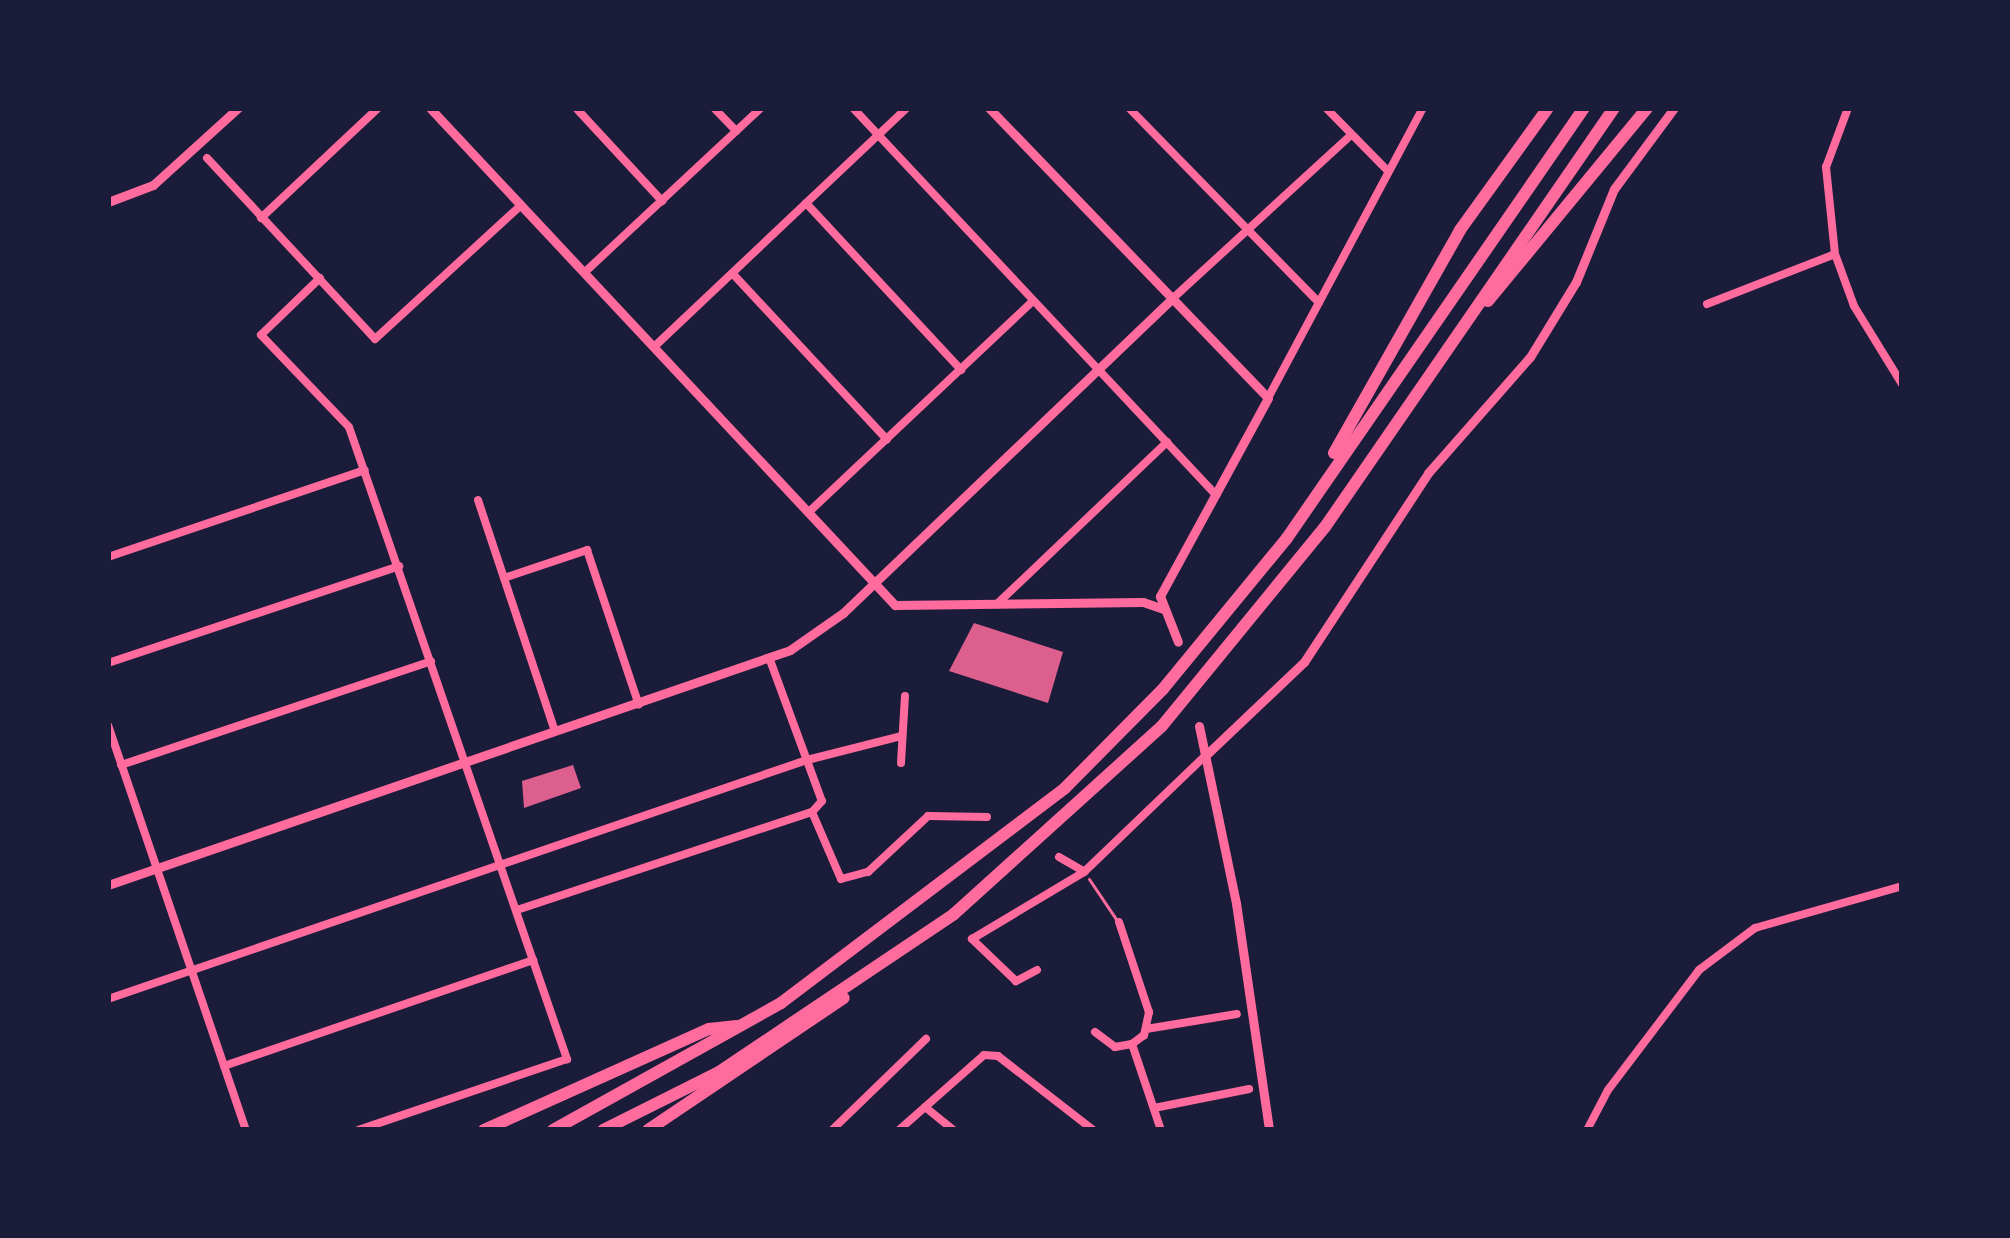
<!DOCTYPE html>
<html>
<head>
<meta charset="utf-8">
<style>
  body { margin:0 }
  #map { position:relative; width:2010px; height:1238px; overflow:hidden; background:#1b1b3a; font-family:"Exo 2",sans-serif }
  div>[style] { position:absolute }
  .building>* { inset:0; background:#dd5f8e }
  .service>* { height:3px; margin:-1.5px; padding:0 1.5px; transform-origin:1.5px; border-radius:1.5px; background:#ff6b9d }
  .minor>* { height:8px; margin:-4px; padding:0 4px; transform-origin:4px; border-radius:4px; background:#ff6b9d }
  .tertiary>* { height:9px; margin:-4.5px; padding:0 4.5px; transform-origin:4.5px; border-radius:4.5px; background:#ff6b9d }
  .trunk>* { height:12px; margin:-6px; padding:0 6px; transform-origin:6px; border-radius:6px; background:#ff6b9d }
  span { translate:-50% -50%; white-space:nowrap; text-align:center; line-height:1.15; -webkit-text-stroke:12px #1b1b3a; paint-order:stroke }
  .frame { position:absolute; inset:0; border:111px solid #1b1b3a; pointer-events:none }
</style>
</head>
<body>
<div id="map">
  <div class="building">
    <i style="clip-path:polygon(974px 623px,1063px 652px,1048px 703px,949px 671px)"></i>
    <i style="clip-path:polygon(573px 765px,581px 788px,524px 808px,522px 781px)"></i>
  </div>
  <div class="service">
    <i style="left:1089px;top:879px;width:52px;rotate:56deg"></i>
  </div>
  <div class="minor">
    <i style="left:576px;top:108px;width:127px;rotate:47.2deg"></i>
    <i style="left:714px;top:108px;width:32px;rotate:46deg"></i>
    <i style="left:853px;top:108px;width:531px;rotate:46.83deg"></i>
    <i style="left:1129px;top:108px;width:272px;rotate:45.7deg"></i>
    <i style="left:1326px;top:108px;width:88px;rotate:45.5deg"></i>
    <i style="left:1848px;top:108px;width:63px;rotate:110.4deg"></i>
    <i style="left:1826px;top:167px;width:87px;rotate:84.1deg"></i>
    <i style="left:1835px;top:254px;width:55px;rotate:69.9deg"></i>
    <i style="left:1854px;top:306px;width:92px;rotate:58.4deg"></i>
    <i style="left:207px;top:158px;width:247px;rotate:47.1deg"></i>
    <i style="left:375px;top:339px;width:198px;rotate:-42.5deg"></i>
    <i style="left:806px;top:203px;width:228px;rotate:47.1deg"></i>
    <i style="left:261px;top:218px;width:161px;rotate:-43.2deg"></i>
    <i style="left:585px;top:272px;width:241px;rotate:-43deg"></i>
    <i style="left:733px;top:274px;width:226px;rotate:47.1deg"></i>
    <i style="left:320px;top:278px;width:82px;rotate:136deg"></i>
    <i style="left:261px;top:335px;width:127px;rotate:46.3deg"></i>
    <i style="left:349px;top:427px;width:669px;rotate:70.97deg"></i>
    <i style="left:567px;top:1059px;width:220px;rotate:161.2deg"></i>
    <i style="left:1171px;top:300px;width:244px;rotate:-42.5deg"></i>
    <i style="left:1707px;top:304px;width:137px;rotate:-21.3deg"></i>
    <i style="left:655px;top:346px;width:347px;rotate:-43.4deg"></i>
    <i style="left:1268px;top:398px;width:329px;rotate:-61.9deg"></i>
    <i style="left:478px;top:500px;width:243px;rotate:71.6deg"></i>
    <i style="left:810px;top:511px;width:306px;rotate:-43.3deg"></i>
    <i style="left:108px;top:557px;width:271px;rotate:-18.7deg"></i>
    <i style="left:504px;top:578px;width:88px;rotate:-18.6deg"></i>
    <i style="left:587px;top:550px;width:163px;rotate:71.5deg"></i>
    <i style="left:997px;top:604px;width:235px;rotate:-43.6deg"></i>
    <i style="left:770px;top:660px;width:150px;rotate:69.8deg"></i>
    <i style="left:822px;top:801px;width:15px;rotate:132deg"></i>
    <i style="left:812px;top:812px;width:73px;rotate:66.6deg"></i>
    <i style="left:841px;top:879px;width:28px;rotate:-15deg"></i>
    <i style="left:868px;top:872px;width:82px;rotate:-43deg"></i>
    <i style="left:928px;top:816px;width:59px;rotate:1deg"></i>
    <i style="left:108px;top:663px;width:307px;rotate:-18.4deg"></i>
    <i style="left:108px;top:725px;width:428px;rotate:71.2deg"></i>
    <i style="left:901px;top:763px;width:67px;rotate:-86.6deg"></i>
    <i style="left:121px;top:765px;width:327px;rotate:-18.5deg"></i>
    <i style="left:1059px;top:857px;width:28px;rotate:30deg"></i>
    <i style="left:517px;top:910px;width:311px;rotate:-18.4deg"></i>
    <i style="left:1119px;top:922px;width:95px;rotate:71.6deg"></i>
    <i style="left:1149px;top:1012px;width:24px;rotate:102deg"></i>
    <i style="left:1144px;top:1035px;width:15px;rotate:143deg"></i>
    <i style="left:1132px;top:1044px;width:91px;rotate:71.4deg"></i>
    <i style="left:1037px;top:970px;width:24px;rotate:152deg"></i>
    <i style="left:1016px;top:981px;width:61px;rotate:-136.3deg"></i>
    <i style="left:972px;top:939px;width:131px;rotate:-30.9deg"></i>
    <i style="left:1084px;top:872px;width:170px;rotate:-43.8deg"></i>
    <i style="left:108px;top:999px;width:739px;rotate:-18.88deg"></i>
    <i style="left:807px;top:760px;width:97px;rotate:-14.3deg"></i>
    <i style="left:1146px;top:1029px;width:92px;rotate:-9.4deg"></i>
    <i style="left:1095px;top:1032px;width:25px;rotate:37deg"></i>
    <i style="left:1115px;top:1047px;width:17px;rotate:-10deg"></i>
    <i style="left:224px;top:1066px;width:327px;rotate:-18.9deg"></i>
    <i style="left:925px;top:1107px;width:36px;rotate:39deg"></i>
    <i style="left:1154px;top:1108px;width:97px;rotate:-11.3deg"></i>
    <i style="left:832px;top:1130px;width:131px;rotate:-44.1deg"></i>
    <i style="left:899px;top:1130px;width:113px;rotate:-41.4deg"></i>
    <i style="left:984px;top:1055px;width:14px;rotate:4deg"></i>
    <i style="left:998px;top:1056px;width:120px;rotate:37.9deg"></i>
    <i style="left:1587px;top:1130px;width:45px;rotate:-62.3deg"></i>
    <i style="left:1608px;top:1090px;width:151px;rotate:-52.8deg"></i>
    <i style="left:1699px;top:970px;width:70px;rotate:-36.9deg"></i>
    <i style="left:1755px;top:928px;width:153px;rotate:-15.9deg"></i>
  </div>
  <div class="tertiary">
    <i style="left:430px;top:108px;width:681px;rotate:46.91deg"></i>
    <i style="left:895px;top:605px;width:248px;rotate:-0.7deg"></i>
    <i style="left:1143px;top:602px;width:21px;rotate:19deg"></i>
    <i style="left:989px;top:108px;width:402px;rotate:46.1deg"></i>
    <i style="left:1268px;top:398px;width:226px;rotate:118.6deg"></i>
    <i style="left:1160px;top:596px;width:49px;rotate:68.6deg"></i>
    <i style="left:108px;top:202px;width:48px;rotate:-20.7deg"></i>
    <i style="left:153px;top:185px;width:115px;rotate:-42.2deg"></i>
    <i style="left:1199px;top:726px;width:181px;rotate:78.2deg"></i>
    <i style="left:1236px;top:903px;width:229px;rotate:81.7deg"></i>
    <i style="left:1207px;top:754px;width:134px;rotate:-43.5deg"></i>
    <i style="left:1304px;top:662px;width:226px;rotate:-56.7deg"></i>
    <i style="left:1428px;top:473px;width:154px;rotate:-48.7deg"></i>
    <i style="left:1530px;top:357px;width:88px;rotate:-58.5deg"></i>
    <i style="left:1576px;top:282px;width:100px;rotate:-67.8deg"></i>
    <i style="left:1614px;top:189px;width:101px;rotate:-53.5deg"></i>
    <i style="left:108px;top:885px;width:721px;rotate:-19.01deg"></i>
    <i style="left:790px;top:650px;width:65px;rotate:-34.9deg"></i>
    <i style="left:843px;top:613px;width:452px;rotate:-43.7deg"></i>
  </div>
  <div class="trunk">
    <i style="left:1488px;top:301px;width:250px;rotate:-50.5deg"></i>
    <i style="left:1334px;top:453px;width:256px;rotate:-60.5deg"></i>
    <i style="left:1460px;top:230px;width:150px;rotate:-54.2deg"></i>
    <i style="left:484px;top:1130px;width:247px;rotate:-24.2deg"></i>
    <i style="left:709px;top:1029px;width:28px;rotate:-6deg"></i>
    <i style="left:553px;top:1130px;width:261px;rotate:-29.1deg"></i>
    <i style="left:781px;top:1003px;width:356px;rotate:-37.1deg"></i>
    <i style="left:1065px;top:788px;width:139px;rotate:-45.3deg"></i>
    <i style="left:1163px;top:689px;width:195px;rotate:-50.6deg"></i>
    <i style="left:1287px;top:538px;width:523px;rotate:-55.37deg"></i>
    <i style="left:603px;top:1130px;width:130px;rotate:-26.6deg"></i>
    <i style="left:719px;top:1072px;width:283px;rotate:-33.9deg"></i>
    <i style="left:954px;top:914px;width:280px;rotate:-42.1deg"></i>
    <i style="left:1162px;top:726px;width:257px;rotate:-50.7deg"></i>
    <i style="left:1325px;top:527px;width:509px;rotate:-55.4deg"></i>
    <i style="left:648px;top:1130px;width:236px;rotate:-34deg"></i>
  </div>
  <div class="frame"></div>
</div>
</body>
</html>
